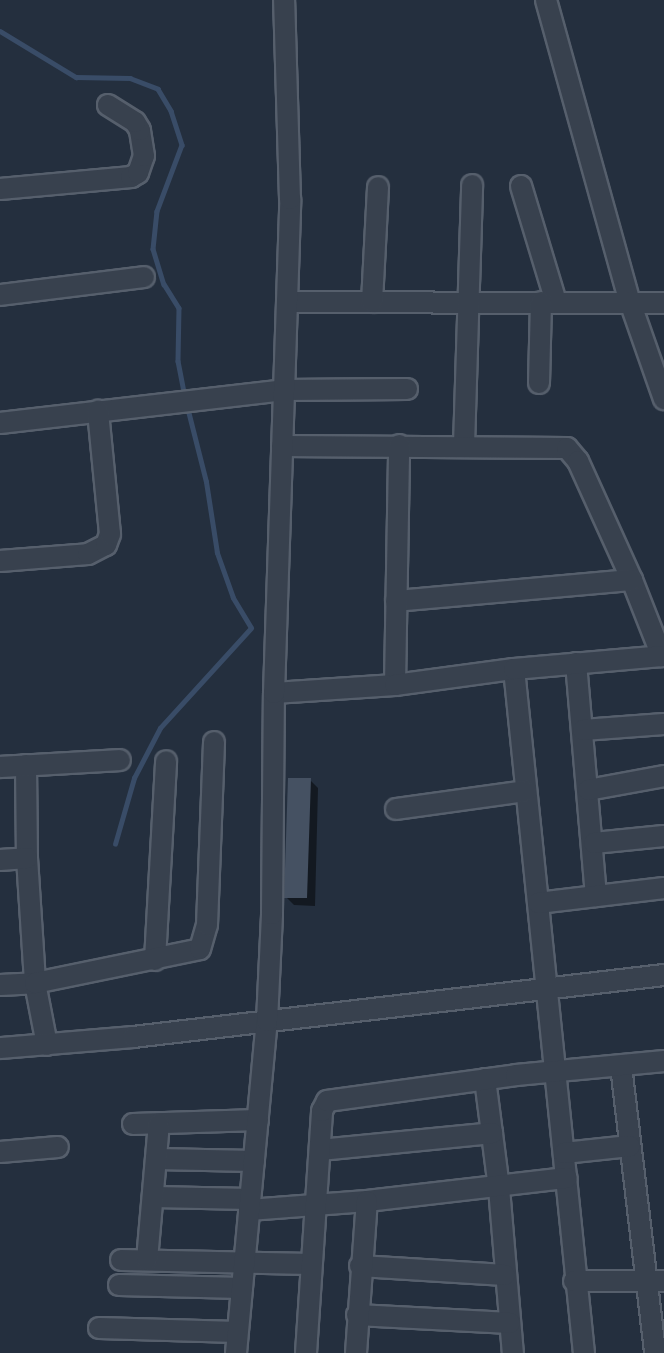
<!DOCTYPE html>
<html>
<head>
<meta charset="utf-8">
<style>
  body { margin:0 }
  #map { position:relative; width:664px; height:1353px; overflow:hidden; background:#242f3e; font-family:"Open Sans",sans-serif }
  div>[style] { position:absolute }
  .shadow>* { inset:0; background:#0007 }
  .stream>* { height:4.5px; margin:-2.25px; padding:0 2.25px; transform-origin:2.25px; border-radius:2.25px; background:#394c67 }
  .building>* { inset:0; background:#455162 }
  .roads { filter:drop-shadow(2px 0 #565f6c) drop-shadow(-2px 0 #565f6c) drop-shadow(0 2px #565f6c) drop-shadow(0 -2px #565f6c) }
  .minor>* { height:20px; margin:-10px; padding:0 10px; transform-origin:10px; border-radius:10px; background:#38414e }
  span { translate:-50% -50%; white-space:nowrap; text-align:center; line-height:1.15; -webkit-text-stroke:6px #1d2633; paint-order:stroke }
</style>
</head>
<body>
<div id="map">
  <div class="shadow">
    <i style="clip-path:polygon(310px 780px,318px 788px,315px 906px,294px 905px,286px 897px)"></i>
  </div>
  <div class="stream">
    <i style="left:0;top:31px;width:89px;rotate:31.2deg"></i>
    <i style="left:76px;top:77px;width:54px;rotate:1.1deg"></i>
    <i style="left:130px;top:78px;width:30px;rotate:21deg"></i>
    <i style="left:158px;top:89px;width:26px;rotate:59deg"></i>
    <i style="left:171px;top:111px;width:36px;rotate:72deg"></i>
    <i style="left:182px;top:145px;width:71px;rotate:110.7deg"></i>
    <i style="left:157px;top:211px;width:38px;rotate:96deg"></i>
    <i style="left:153px;top:249px;width:37px;rotate:73deg"></i>
    <i style="left:164px;top:284px;width:28px;rotate:58deg"></i>
    <i style="left:179px;top:308px;width:53px;rotate:91.1deg"></i>
    <i style="left:178px;top:361px;width:36px;rotate:79deg"></i>
    <i style="left:115px;top:844px;width:69px;rotate:-73.9deg"></i>
    <i style="left:134px;top:778px;width:56px;rotate:-62.5deg"></i>
    <i style="left:160px;top:728px;width:135px;rotate:-47.7deg"></i>
    <i style="left:251px;top:628px;width:35px;rotate:-121deg"></i>
    <i style="left:233px;top:598px;width:48px;rotate:-109.6deg"></i>
    <i style="left:217px;top:553px;width:72px;rotate:-98.8deg"></i>
    <i style="left:206px;top:482px;width:77px;rotate:-104.2deg"></i>
  </div>
  <div class="building">
    <i style="clip-path:polygon(288px 778px,311px 778px,307px 898px,284px 898px)"></i>
  </div>
  <div class="roads">
    <div class="minor">
      <i style="left:546px;top:0;width:313px;rotate:74.5deg"></i>
      <i style="left:630px;top:302px;width:103px;rotate:70.7deg"></i>
      <i style="left:521px;top:186px;width:121px;rotate:73.2deg"></i>
      <i style="left:0;top:189px;width:132px;rotate:-5.2deg"></i>
      <i style="left:131px;top:177px;width:8px;rotate:-30deg"></i>
      <i style="left:138px;top:173px;width:18px;rotate:-71deg"></i>
      <i style="left:144px;top:156px;width:26px;rotate:-99deg"></i>
      <i style="left:140px;top:130px;width:9px;rotate:-122deg"></i>
      <i style="left:135px;top:122px;width:32px;rotate:-148deg"></i>
      <i style="left:0;top:295px;width:145px;rotate:-7.1deg"></i>
      <i style="left:287px;top:302px;width:377px;rotate:0.2deg"></i>
      <i style="left:372px;top:302px;width:115px;rotate:-87deg"></i>
      <i style="left:539px;top:383px;width:81px;rotate:-88.6deg"></i>
      <i style="left:0;top:423px;width:286px;rotate:-6.6deg"></i>
      <i style="left:284px;top:390px;width:123px;rotate:-0.5deg"></i>
      <i style="left:464px;top:445px;width:260px;rotate:-88.2deg"></i>
      <i style="left:282px;top:446px;width:285px;rotate:0.4deg"></i>
      <i style="left:567px;top:448px;width:17px;rotate:50deg"></i>
      <i style="left:578px;top:461px;width:131px;rotate:65.6deg"></i>
      <i style="left:632px;top:580px;width:82px;rotate:68.5deg"></i>
      <i style="left:0;top:561px;width:88px;rotate:-4.5deg"></i>
      <i style="left:88px;top:554px;width:20px;rotate:-27deg"></i>
      <i style="left:106px;top:545px;width:12px;rotate:-70deg"></i>
      <i style="left:110px;top:534px;width:124px;rotate:-95.6deg"></i>
      <i style="left:396px;top:601px;width:237px;rotate:-5.1deg"></i>
      <i style="left:576px;top:663px;width:234px;rotate:85.1deg"></i>
      <i style="left:514px;top:669px;width:688px;rotate:84.16deg"></i>
      <i style="left:395px;top:685px;width:240px;rotate:-89deg"></i>
      <i style="left:274px;top:693px;width:121px;rotate:-3.8deg"></i>
      <i style="left:395px;top:685px;width:120px;rotate:-7.7deg"></i>
      <i style="left:514px;top:669px;width:151px;rotate:-5deg"></i>
      <i style="left:583px;top:730px;width:81px;rotate:-4.2deg"></i>
      <i style="left:26px;top:765px;width:93px;rotate:89.4deg"></i>
      <i style="left:27px;top:858px;width:125px;rotate:86.3deg"></i>
      <i style="left:35px;top:983px;width:63px;rotate:79deg"></i>
      <i style="left:0;top:767px;width:120px;rotate:-3.3deg"></i>
      <i style="left:588px;top:790px;width:77px;rotate:-10.4deg"></i>
      <i style="left:396px;top:809px;width:131px;rotate:-7.9deg"></i>
      <i style="left:594px;top:843px;width:70px;rotate:-5.7deg"></i>
      <i style="left:0;top:860px;width:27px;rotate:-4deg"></i>
      <i style="left:538px;top:903px;width:127px;rotate:-6.8deg"></i>
      <i style="left:155px;top:960px;width:199px;rotate:-86.8deg"></i>
      <i style="left:0;top:985px;width:35px;rotate:-3deg"></i>
      <i style="left:35px;top:983px;width:168px;rotate:-11.6deg"></i>
      <i style="left:200px;top:949px;width:25px;rotate:-74deg"></i>
      <i style="left:207px;top:925px;width:183px;rotate:-87.8deg"></i>
      <i style="left:0;top:1048px;width:133px;rotate:-4.7deg"></i>
      <i style="left:133px;top:1037px;width:535px;rotate:-6.66deg"></i>
      <i style="left:621px;top:1066px;width:289px;rotate:83.2deg"></i>
      <i style="left:485px;top:1079px;width:110px;rotate:82.7deg"></i>
      <i style="left:499px;top:1188px;width:166px;rotate:85.2deg"></i>
      <i style="left:133px;top:1124px;width:125px;rotate:-1.8deg"></i>
      <i style="left:320px;top:1150px;width:173px;rotate:-5.6deg"></i>
      <i style="left:0;top:1152px;width:58px;rotate:-4.9deg"></i>
      <i style="left:564px;top:1153px;width:66px;rotate:-6.1deg"></i>
      <i style="left:156px;top:1159px;width:98px;rotate:1.2deg"></i>
      <i style="left:154px;top:1197px;width:96px;rotate:1.2deg"></i>
      <i style="left:249px;top:1210px;width:118px;rotate:-4.4deg"></i>
      <i style="left:367px;top:1201px;width:201px;rotate:-6.6deg"></i>
      <i style="left:121px;top:1260px;width:190px;rotate:1.2deg"></i>
      <i style="left:147px;top:1260px;width:137px;rotate:-85deg"></i>
      <i style="left:360px;top:1266px;width:145px;rotate:3.6deg"></i>
      <i style="left:574px;top:1281px;width:90px"></i>
      <i style="left:119px;top:1285px;width:123px;rotate:1.4deg"></i>
      <i style="left:357px;top:1315px;width:153px;rotate:3deg"></i>
      <i style="left:99px;top:1328px;width:138px;rotate:1.7deg"></i>
      <i style="left:236px;top:1353px;width:333px;rotate:-84.7deg"></i>
      <i style="left:267px;top:1021px;width:107px;rotate:-87.3deg"></i>
      <i style="left:272px;top:914px;width:221px;rotate:-89.5deg"></i>
      <i style="left:274px;top:693px;width:494px;rotate:-88.1deg"></i>
      <i style="left:290px;top:199px;width:199px;rotate:-91.7deg"></i>
      <i style="left:306px;top:1353px;width:243px;rotate:-86.2deg"></i>
      <i style="left:322px;top:1111px;width:11px;rotate:-63deg"></i>
      <i style="left:327px;top:1101px;width:191px;rotate:-7.8deg"></i>
      <i style="left:516px;top:1075px;width:149px;rotate:-5.4deg"></i>
      <i style="left:356px;top:1353px;width:152px;rotate:-85.9deg"></i>
    </div>
  </div>
</div>
</body>
</html>
